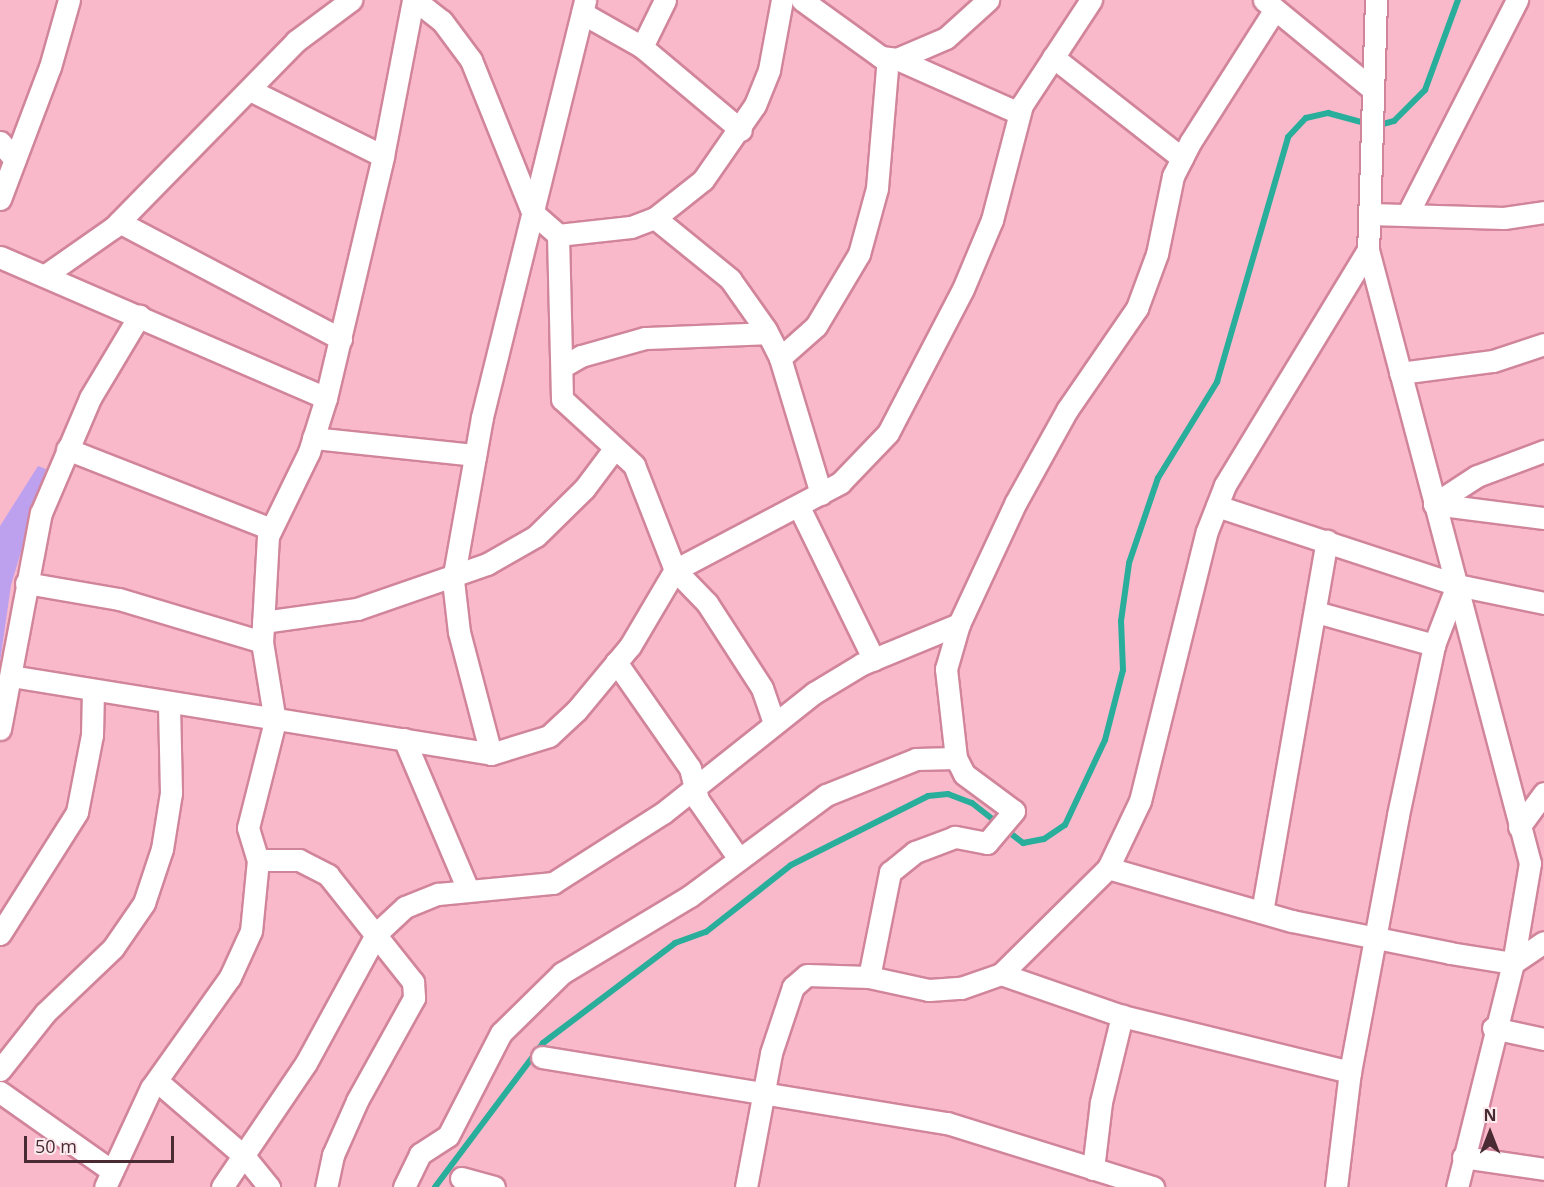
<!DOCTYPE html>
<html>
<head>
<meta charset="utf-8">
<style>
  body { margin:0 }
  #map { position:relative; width:1544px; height:1187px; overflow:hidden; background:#fab9cb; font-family:"Open Sans",sans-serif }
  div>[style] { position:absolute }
  .green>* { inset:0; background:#bea1ee }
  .stream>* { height:6px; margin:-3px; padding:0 3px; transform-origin:3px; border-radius:3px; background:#29ae9c }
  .roads { filter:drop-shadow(2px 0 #d1859b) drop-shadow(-2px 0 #d1859b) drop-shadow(0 2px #d1859b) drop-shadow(0 -2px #d1859b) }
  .minor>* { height:21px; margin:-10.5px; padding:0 10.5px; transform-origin:10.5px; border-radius:10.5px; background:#fff }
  span { translate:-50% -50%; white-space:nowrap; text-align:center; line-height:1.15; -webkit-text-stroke:5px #fbeaee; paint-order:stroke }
  .north { position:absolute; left:1460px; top:1103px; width:60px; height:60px; -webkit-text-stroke:4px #fbeaee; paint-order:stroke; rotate:0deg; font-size:16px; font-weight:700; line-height:24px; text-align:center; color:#4a2b34 }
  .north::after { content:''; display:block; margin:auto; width:21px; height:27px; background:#4a2b34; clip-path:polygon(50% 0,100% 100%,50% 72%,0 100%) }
  .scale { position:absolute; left:24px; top:1136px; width:150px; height:27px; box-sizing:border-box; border:3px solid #4a2b34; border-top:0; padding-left:8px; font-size:18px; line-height:21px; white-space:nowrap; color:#4a2b34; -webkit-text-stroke:4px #fbeaee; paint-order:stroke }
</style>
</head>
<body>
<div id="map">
  <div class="green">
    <i style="clip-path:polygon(38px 466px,46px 469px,11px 585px,0 662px,0 526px)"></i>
  </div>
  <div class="stream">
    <i style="left:435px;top:1187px;width:180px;rotate:-53.1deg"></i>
    <i style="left:543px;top:1043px;width:166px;rotate:-37.1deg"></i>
    <i style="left:675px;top:943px;width:33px;rotate:-20deg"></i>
    <i style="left:706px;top:932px;width:108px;rotate:-38.2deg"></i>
    <i style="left:791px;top:865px;width:153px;rotate:-26.7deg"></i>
    <i style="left:928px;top:796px;width:20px;rotate:-6deg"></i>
    <i style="left:948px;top:794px;width:26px;rotate:21deg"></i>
    <i style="left:972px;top:803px;width:65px;rotate:38.1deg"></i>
    <i style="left:1023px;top:843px;width:21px;rotate:-11deg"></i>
    <i style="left:1044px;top:839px;width:25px;rotate:-34deg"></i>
    <i style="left:1065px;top:825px;width:94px;rotate:-64.8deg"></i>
    <i style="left:1105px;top:740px;width:72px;rotate:-75.6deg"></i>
    <i style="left:1123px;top:670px;width:49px;rotate:-92.3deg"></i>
    <i style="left:1121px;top:621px;width:59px;rotate:-82.1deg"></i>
    <i style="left:1129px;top:563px;width:90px;rotate:-71.2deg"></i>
    <i style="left:1158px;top:478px;width:113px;rotate:-58.4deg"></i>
    <i style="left:1217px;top:382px;width:255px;rotate:-73.8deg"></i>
    <i style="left:1288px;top:137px;width:26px;rotate:-47deg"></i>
    <i style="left:1306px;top:118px;width:23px;rotate:-13deg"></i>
    <i style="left:1328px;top:113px;width:50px;rotate:15.2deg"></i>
    <i style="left:1376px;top:126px;width:19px;rotate:-16deg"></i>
    <i style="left:1394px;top:121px;width:44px;rotate:-45deg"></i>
    <i style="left:1425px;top:90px;width:96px;rotate:-69.9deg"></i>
  </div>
  <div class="roads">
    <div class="minor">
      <i style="left:415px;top:0;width:34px;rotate:38deg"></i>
      <i style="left:442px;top:21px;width:49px;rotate:53.4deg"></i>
      <i style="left:471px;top:60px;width:164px;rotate:68.1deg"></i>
      <i style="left:532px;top:212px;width:35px;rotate:41deg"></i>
      <i style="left:558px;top:235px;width:164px;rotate:88.6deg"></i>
      <i style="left:562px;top:399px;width:98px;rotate:42.5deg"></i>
      <i style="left:634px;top:465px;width:113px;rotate:68.7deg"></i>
      <i style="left:675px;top:570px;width:46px;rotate:45.9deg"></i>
      <i style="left:707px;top:603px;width:101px;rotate:57.1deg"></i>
      <i style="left:762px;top:688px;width:37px;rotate:71deg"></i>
      <i style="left:802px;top:0;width:97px;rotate:35.8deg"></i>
      <i style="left:881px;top:57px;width:16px;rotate:7deg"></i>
      <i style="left:897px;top:59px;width:53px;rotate:-23.2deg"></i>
      <i style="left:946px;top:38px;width:57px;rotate:-42.1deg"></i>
      <i style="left:1264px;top:0;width:137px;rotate:39.4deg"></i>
      <i style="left:1376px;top:0;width:250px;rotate:91.8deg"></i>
      <i style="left:1368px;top:250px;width:634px;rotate:75.2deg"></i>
      <i style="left:1530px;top:863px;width:101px;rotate:99.6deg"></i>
      <i style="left:1513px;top:963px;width:231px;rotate:104deg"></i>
      <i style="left:582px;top:13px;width:69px;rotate:29.5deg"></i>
      <i style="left:642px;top:47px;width:129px;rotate:40deg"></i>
      <i style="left:642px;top:47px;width:52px;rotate:-63.9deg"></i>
      <i style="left:1053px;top:57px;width:164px;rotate:38.1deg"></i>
      <i style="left:897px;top:59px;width:133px;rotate:23.9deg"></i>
      <i style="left:250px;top:90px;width:148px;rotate:26.4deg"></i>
      <i style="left:0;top:142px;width:23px;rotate:50deg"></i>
      <i style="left:0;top:199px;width:141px;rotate:-69.3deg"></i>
      <i style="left:50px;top:67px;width:70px;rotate:-74.2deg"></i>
      <i style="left:1370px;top:214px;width:134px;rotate:1.7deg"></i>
      <i style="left:1504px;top:218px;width:40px;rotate:-8.5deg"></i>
      <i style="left:1407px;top:215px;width:242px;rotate:-62.9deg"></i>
      <i style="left:655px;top:218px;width:97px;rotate:39.1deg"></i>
      <i style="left:730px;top:279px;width:62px;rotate:54.8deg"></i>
      <i style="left:766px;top:330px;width:31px;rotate:63deg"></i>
      <i style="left:780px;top:358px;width:142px;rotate:73.2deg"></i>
      <i style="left:119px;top:222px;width:251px;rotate:27.8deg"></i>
      <i style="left:558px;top:235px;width:73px;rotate:-6.3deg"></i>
      <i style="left:631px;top:227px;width:26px;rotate:-21deg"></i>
      <i style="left:655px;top:218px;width:61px;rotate:-38.4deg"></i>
      <i style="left:703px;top:180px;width:91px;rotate:-55.3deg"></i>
      <i style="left:755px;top:105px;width:38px;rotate:-68deg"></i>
      <i style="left:769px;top:70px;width:71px;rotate:-79.5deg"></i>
      <i style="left:0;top:257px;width:355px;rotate:23.4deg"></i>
      <i style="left:326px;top:398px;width:57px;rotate:107.5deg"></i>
      <i style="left:309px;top:452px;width:93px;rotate:116deg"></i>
      <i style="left:268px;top:536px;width:106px;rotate:93.2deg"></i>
      <i style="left:262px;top:642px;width:80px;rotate:80.7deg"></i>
      <i style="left:275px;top:721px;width:110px;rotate:104.2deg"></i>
      <i style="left:248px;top:828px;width:34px;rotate:73deg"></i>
      <i style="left:258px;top:860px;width:71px;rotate:95.6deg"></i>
      <i style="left:251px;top:931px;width:51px;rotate:114.5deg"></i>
      <i style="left:230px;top:977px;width:136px;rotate:125.4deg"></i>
      <i style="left:151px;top:1088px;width:109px;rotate:114.9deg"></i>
      <i style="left:44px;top:276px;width:85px;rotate:-35deg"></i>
      <i style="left:114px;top:227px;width:260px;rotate:-45.6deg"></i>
      <i style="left:296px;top:41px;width:69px;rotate:-36.7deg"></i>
      <i style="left:780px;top:358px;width:48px;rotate:-41.6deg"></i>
      <i style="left:816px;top:326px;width:84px;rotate:-59.2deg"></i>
      <i style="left:859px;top:254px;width:68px;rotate:-74.7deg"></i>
      <i style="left:877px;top:188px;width:130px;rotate:-85.2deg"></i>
      <i style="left:562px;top:367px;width:22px;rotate:-30deg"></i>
      <i style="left:581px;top:356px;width:66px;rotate:-15.7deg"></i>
      <i style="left:645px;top:338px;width:122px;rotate:-2.3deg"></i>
      <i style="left:1400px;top:373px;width:94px;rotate:-7.4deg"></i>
      <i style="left:1493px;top:361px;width:54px;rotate:-18.4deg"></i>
      <i style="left:326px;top:398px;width:249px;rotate:-76.7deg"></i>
      <i style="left:383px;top:156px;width:159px;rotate:-79.1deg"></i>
      <i style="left:313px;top:438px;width:163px;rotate:6deg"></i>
      <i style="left:67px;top:449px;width:219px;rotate:21.4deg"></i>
      <i style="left:1434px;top:504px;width:51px;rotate:-33.1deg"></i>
      <i style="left:1477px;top:476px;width:72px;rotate:-20.5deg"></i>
      <i style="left:1434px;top:504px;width:111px;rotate:7.3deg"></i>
      <i style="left:1217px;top:506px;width:253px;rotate:18.2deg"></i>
      <i style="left:1457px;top:585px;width:89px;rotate:11.7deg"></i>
      <i style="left:799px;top:507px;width:170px;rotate:63.9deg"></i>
      <i style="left:675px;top:570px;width:187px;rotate:-27.8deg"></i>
      <i style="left:840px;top:483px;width:69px;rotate:-46.2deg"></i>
      <i style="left:888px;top:433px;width:162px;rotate:-62.5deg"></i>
      <i style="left:963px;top:289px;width:75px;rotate:-67.2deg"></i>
      <i style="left:992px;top:220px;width:119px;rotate:-75.4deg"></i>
      <i style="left:1022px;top:105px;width:126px;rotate:-56.7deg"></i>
      <i style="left:26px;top:583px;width:94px;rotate:9.8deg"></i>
      <i style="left:119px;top:599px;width:149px;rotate:16.7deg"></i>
      <i style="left:1316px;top:612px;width:123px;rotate:15.6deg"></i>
      <i style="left:263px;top:622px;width:95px;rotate:-7.9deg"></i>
      <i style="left:357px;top:609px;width:138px;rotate:-19.1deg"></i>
      <i style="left:487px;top:564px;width:56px;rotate:-29.7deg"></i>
      <i style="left:536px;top:536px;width:67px;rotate:-44.4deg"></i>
      <i style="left:584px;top:489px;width:50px;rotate:-53.1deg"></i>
      <i style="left:616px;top:662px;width:129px;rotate:55.1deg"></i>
      <i style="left:690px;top:768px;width:33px;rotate:76deg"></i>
      <i style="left:698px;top:800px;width:72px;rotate:55.2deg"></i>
      <i style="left:11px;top:676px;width:486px;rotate:9.2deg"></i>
      <i style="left:491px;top:754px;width:61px;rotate:-17.2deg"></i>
      <i style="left:549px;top:736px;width:37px;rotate:-43deg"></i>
      <i style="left:576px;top:711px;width:85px;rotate:-50.3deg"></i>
      <i style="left:630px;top:646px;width:88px;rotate:-59.4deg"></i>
      <i style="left:0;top:729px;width:220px;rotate:-79.3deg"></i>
      <i style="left:41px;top:513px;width:125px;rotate:-66.9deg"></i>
      <i style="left:90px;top:398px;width:96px;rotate:-59.1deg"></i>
      <i style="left:404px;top:739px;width:164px;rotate:67deg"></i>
      <i style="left:491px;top:754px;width:126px;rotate:-104.7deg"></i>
      <i style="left:459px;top:632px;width:52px;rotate:-96.6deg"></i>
      <i style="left:453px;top:580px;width:166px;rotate:-79.9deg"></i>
      <i style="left:482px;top:417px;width:430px;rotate:-76.1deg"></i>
      <i style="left:956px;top:758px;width:90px;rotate:-96.4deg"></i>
      <i style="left:946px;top:669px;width:47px;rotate:-73.9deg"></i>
      <i style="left:959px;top:624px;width:135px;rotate:-65deg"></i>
      <i style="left:1016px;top:502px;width:105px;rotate:-61deg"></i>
      <i style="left:1067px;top:410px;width:124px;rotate:-55.5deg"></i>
      <i style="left:1137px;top:308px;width:58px;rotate:-69.7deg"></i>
      <i style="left:1157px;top:254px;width:80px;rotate:-78.4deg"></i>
      <i style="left:1173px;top:176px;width:39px;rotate:-63deg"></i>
      <i style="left:1191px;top:141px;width:156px;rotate:-57.5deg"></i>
      <i style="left:1519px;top:827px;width:42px;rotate:-53.7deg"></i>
      <i style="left:258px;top:860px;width:41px"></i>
      <i style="left:299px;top:860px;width:33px;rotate:27deg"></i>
      <i style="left:328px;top:875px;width:137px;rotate:51.5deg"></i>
      <i style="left:413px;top:982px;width:16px;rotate:86deg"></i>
      <i style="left:414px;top:998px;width:118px;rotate:119deg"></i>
      <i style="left:357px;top:1101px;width:59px;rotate:114deg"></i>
      <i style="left:333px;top:1155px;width:33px;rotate:102deg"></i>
      <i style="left:1108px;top:868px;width:191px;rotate:16.1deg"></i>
      <i style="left:1292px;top:921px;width:161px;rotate:11.4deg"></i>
      <i style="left:1450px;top:953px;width:64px;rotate:9deg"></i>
      <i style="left:1513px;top:963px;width:37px;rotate:-34deg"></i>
      <i style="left:1262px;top:912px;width:377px;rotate:-80.1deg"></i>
      <i style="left:0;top:934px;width:144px;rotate:-57.7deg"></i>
      <i style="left:77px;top:812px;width:78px;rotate:-79deg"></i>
      <i style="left:92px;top:735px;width:44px;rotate:-88.7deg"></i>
      <i style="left:1001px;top:974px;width:128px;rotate:19.1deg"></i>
      <i style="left:1122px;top:1016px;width:235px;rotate:13.8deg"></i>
      <i style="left:1493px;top:1028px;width:52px;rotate:12.2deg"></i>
      <i style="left:542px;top:1057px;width:410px;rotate:9.3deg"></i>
      <i style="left:947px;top:1123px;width:216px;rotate:17.3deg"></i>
      <i style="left:0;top:1070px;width:73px;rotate:-51.7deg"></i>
      <i style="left:45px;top:1013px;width:94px;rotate:-43.7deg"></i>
      <i style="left:113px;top:948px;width:55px;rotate:-55.4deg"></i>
      <i style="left:144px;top:903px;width:57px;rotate:-71.6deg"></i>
      <i style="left:162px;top:849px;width:57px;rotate:-80.9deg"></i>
      <i style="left:171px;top:793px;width:91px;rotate:-91.3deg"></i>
      <i style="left:157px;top:1081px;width:115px;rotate:40.8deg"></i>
      <i style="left:244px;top:1156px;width:40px;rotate:51deg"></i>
      <i style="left:0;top:1092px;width:137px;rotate:35.2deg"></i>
      <i style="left:1463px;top:1157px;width:82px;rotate:8.4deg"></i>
      <i style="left:1093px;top:1169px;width:67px;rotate:-83.2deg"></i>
      <i style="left:1101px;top:1102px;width:89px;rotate:-76.3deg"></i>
      <i style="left:461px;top:1178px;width:34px;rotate:15deg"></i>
      <i style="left:222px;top:1187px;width:150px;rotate:-55.9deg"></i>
      <i style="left:306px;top:1063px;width:148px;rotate:-61.4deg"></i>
      <i style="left:377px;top:933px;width:38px;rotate:-43deg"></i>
      <i style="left:405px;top:907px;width:35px;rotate:-22deg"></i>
      <i style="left:438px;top:894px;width:116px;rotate:-5.5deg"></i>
      <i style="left:553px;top:883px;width:130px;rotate:-32.5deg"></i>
      <i style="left:663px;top:813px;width:193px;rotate:-38.5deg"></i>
      <i style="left:814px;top:693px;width:56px;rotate:-31.1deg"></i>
      <i style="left:862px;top:664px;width:105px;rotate:-22.4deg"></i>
      <i style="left:404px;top:1187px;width:37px;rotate:-64deg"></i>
      <i style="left:420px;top:1154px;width:33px;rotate:-33deg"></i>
      <i style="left:448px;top:1136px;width:116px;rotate:-62.8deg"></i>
      <i style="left:501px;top:1033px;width:86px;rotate:-44.5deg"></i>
      <i style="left:562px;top:973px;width:149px;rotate:-31deg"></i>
      <i style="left:690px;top:896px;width:169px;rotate:-36.6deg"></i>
      <i style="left:826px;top:795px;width:97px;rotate:-21.8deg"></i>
      <i style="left:916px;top:759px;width:40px;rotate:-1.4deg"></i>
      <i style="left:956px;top:758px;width:18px;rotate:63deg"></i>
      <i style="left:964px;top:774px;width:62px;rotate:36.5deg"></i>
      <i style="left:1014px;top:811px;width:42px;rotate:130.2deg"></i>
      <i style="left:987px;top:843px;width:33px;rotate:-169deg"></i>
      <i style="left:955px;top:837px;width:43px;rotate:159.4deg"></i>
      <i style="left:915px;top:852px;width:32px;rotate:141deg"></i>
      <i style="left:890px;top:872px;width:107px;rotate:101.3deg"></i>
      <i style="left:746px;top:1187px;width:136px;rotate:-79.4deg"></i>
      <i style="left:771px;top:1053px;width:70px;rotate:-71.6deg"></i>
      <i style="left:793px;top:987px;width:18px;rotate:-41deg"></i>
      <i style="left:807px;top:975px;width:62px;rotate:1.8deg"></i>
      <i style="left:869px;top:977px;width:61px;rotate:12.2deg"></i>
      <i style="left:929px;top:990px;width:32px;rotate:-4deg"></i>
      <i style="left:961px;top:988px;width:42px;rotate:-19.3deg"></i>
      <i style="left:1001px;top:974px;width:151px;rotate:-44.7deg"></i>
      <i style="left:1108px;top:868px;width:74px;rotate:-64.5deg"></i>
      <i style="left:1140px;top:801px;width:278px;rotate:-76.1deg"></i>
      <i style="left:1207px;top:531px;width:49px;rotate:-68.6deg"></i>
      <i style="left:1225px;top:485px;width:275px;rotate:-58.7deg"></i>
      <i style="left:1336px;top:1187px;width:116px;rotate:-83.1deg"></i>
      <i style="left:1350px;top:1072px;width:261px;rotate:-79.4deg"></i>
      <i style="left:1398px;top:815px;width:174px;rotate:-78deg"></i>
      <i style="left:1434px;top:645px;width:64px;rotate:-69deg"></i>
    </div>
  </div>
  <div class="north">N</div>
  <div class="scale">50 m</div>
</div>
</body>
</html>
